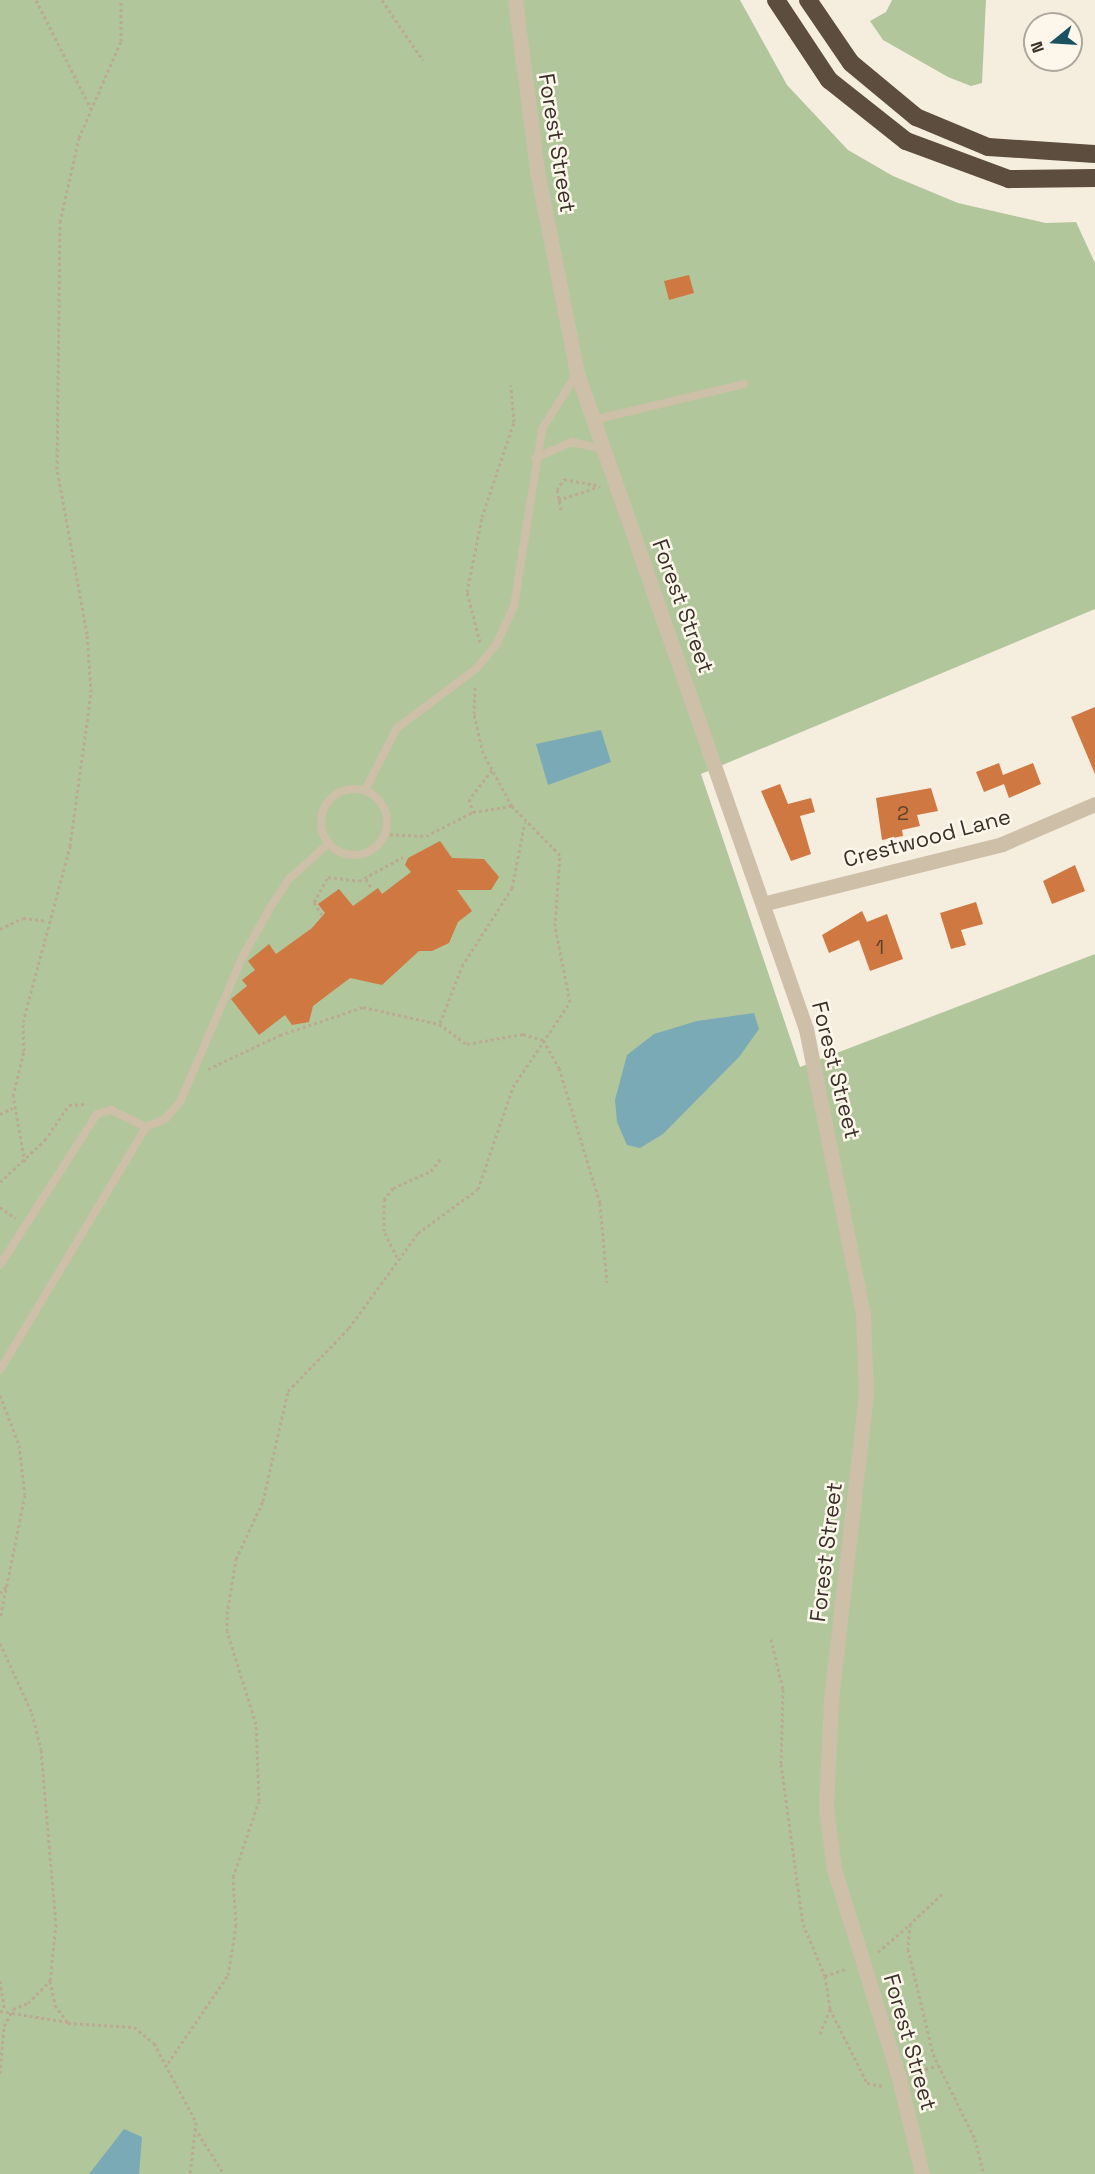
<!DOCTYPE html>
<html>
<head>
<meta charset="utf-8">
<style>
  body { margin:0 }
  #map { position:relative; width:1095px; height:2174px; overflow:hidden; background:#f5edde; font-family:"Space Grotesk",sans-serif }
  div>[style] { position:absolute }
  .green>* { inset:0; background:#b2c69c }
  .water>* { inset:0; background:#7aaab5 }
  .building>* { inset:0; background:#d07841 }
  .path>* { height:3px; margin-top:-1.5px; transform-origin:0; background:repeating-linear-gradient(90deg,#bba992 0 3px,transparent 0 6px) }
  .service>* { height:8px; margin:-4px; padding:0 4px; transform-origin:4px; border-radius:4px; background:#cebfa8 }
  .service>.ring { margin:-4px; padding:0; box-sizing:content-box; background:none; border:8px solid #cebfa8; border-radius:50% }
  .minor>* { height:15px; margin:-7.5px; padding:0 7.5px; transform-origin:7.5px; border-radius:7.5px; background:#cebfa8 }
  .tertiary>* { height:15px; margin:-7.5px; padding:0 7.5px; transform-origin:7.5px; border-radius:7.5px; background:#cebfa8 }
  .motorway>* { height:18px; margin:-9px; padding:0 9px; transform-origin:9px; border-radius:9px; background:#5c4d3f }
  span { translate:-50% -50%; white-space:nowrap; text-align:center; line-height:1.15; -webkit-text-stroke:5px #fcf6eb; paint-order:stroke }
  .number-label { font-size:20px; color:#60432f }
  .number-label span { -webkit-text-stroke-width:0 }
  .street-label { font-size:22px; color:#3b3129 }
  .north { position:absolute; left:1023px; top:12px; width:60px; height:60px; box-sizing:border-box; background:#fcf6eb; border:2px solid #afa79d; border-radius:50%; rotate:252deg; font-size:16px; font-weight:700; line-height:24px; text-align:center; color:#3b3129 }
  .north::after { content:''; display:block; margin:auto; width:21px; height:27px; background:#1a5261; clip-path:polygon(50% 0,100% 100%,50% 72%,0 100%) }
</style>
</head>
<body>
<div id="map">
  <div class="green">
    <i style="clip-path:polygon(0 0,740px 0,787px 85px,848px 150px,893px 176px,958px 203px,1046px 223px,1076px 222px,1095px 263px,1095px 609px,701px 774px,800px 1067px,1095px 954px,1095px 2174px,0 2174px)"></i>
    <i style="clip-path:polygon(892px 0,986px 0,982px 83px,971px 86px,948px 77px,883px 40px,870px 21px,886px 12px)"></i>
  </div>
  <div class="water">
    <i style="clip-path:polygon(601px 730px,611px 762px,548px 785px,536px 744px)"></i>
    <i style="clip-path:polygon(754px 1013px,759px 1029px,739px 1057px,663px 1134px,640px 1148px,627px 1145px,617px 1122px,615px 1100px,627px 1055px,654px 1034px,697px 1021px)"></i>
    <i style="clip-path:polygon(124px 2129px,142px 2137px,139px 2174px,89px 2174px)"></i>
  </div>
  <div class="building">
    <i style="clip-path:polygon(689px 275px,694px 293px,669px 300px,664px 281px)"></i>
    <i style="clip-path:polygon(1095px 707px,1095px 774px,1071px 717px)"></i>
    <i style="clip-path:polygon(999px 763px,1003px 775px,1033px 763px,1041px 784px,1009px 798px,1004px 784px,984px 792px,976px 772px)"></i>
    <i style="clip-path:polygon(780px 784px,788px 804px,811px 798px,815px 812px,800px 816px,811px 854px,791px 861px,761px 791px)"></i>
    <i style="clip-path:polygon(931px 788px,938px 811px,917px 815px,920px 826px,902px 830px,903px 836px,882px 840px,876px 798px)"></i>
    <i style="clip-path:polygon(440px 841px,452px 858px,484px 859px,499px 877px,491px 890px,457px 890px,472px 911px,458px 922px,449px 943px,432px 951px,419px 951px,382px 985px,350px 978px,313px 1006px,309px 1022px,292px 1025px,285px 1015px,259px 1035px,231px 999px,247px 986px,242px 980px,255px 970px,248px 961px,269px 944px,276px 954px,312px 928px,325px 913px,318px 904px,339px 889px,353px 906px,378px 888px,382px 894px,411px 872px,405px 865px,408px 858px)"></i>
    <i style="clip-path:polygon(1075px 865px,1085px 891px,1052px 904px,1043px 881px)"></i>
    <i style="clip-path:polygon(976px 902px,983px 924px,961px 930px,966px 945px,951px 949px,940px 913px)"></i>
    <i style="clip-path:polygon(862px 911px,867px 922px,887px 914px,903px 959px,870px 971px,859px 940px,829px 953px,822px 935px)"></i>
  </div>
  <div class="path">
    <i style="left:36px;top:0;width:122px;rotate:63.2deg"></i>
    <i style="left:382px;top:0;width:73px;rotate:55.7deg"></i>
    <i style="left:558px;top:500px;width:40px;rotate:-18deg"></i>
    <i style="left:561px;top:510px;width:20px;rotate:-101deg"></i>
    <i style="left:557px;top:490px;width:13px;rotate:-58deg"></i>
    <i style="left:564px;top:479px;width:37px;rotate:11deg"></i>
    <i style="left:480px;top:642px;width:52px;rotate:-104.6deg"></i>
    <i style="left:467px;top:592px;width:76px;rotate:-78.7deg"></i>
    <i style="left:482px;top:517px;width:100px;rotate:-71.4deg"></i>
    <i style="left:514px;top:422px;width:37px;rotate:-95deg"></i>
    <i style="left:492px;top:770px;width:37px;rotate:128deg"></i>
    <i style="left:469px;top:799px;width:14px;rotate:73deg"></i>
    <i style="left:473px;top:812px;width:39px;rotate:-9deg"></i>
    <i style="left:384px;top:834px;width:42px;rotate:2.7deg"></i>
    <i style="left:426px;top:836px;width:53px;rotate:-27.1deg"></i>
    <i style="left:366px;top:879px;width:9px;rotate:58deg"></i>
    <i style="left:322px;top:915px;width:15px;rotate:-122deg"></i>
    <i style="left:314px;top:902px;width:29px;rotate:-61deg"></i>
    <i style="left:328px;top:877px;width:31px;rotate:7deg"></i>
    <i style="left:359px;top:881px;width:50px;rotate:-28.6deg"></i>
    <i style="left:0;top:929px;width:25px;rotate:-26deg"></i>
    <i style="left:23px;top:918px;width:23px;rotate:7deg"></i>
    <i style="left:440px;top:1023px;width:61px;rotate:-68.9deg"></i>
    <i style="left:462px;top:966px;width:93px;rotate:-57.3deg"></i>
    <i style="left:512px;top:888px;width:67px;rotate:-78.9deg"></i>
    <i style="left:208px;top:1069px;width:80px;rotate:-25.3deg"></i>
    <i style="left:280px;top:1035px;width:88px;rotate:-18.6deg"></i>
    <i style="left:363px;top:1007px;width:78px;rotate:12.6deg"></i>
    <i style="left:439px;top:1024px;width:34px;rotate:36deg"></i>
    <i style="left:467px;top:1044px;width:57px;rotate:-10.1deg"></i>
    <i style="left:523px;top:1034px;width:21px;rotate:17deg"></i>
    <i style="left:543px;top:1040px;width:32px;rotate:60deg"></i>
    <i style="left:559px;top:1068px;width:141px;rotate:73.1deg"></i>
    <i style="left:600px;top:1203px;width:80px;rotate:85deg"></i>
    <i style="left:0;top:1114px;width:14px;rotate:-25deg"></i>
    <i style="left:25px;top:1162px;width:67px;rotate:-100.3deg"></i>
    <i style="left:13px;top:1096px;width:46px;rotate:-76.3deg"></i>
    <i style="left:24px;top:1051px;width:29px;rotate:-92deg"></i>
    <i style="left:23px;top:1022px;width:182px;rotate:-75deg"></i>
    <i style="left:70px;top:846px;width:155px;rotate:-82.2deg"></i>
    <i style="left:91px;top:692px;width:58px;rotate:-93.9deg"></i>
    <i style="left:87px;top:634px;width:168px;rotate:-100.3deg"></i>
    <i style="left:57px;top:469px;width:247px;rotate:-89.3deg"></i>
    <i style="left:60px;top:222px;width:86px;rotate:-77.3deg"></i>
    <i style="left:79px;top:138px;width:106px;rotate:-66.6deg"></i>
    <i style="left:121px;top:41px;width:41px;rotate:-90deg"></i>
    <i style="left:0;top:1182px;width:62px;rotate:-43deg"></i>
    <i style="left:45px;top:1140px;width:42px;rotate:-55.6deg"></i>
    <i style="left:69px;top:1105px;width:18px;rotate:-3deg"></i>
    <i style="left:0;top:1207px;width:19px;rotate:36deg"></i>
    <i style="left:397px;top:1257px;width:29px;rotate:-117deg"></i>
    <i style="left:384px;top:1231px;width:31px;rotate:-90deg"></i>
    <i style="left:384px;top:1200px;width:15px;rotate:-53deg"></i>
    <i style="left:393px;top:1188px;width:42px;rotate:-24.1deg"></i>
    <i style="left:431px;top:1171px;width:15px;rotate:-53deg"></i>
    <i style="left:0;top:1395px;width:53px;rotate:69.2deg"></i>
    <i style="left:19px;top:1445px;width:50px;rotate:83.2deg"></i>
    <i style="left:25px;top:1495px;width:126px;rotate:101.4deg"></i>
    <i style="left:0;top:1593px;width:10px;rotate:-45deg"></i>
    <i style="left:771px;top:1639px;width:51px;rotate:76.5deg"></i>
    <i style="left:783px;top:1689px;width:75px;rotate:91.5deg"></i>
    <i style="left:781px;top:1764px;width:162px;rotate:82.2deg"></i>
    <i style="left:803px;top:1924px;width:56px;rotate:67.1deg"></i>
    <i style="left:825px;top:1976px;width:33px;rotate:81deg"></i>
    <i style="left:830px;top:2009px;width:83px;rotate:63.4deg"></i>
    <i style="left:867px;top:2083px;width:16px;rotate:11deg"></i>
    <i style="left:0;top:1643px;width:77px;rotate:65.4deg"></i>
    <i style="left:32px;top:1713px;width:38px;rotate:76deg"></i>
    <i style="left:41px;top:1750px;width:175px;rotate:85.1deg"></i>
    <i style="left:56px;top:1924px;width:57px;rotate:96deg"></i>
    <i style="left:50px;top:1981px;width:25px;rotate:78deg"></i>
    <i style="left:55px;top:2005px;width:22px;rotate:54deg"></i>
    <i style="left:68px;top:2023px;width:66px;rotate:3.5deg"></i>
    <i style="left:134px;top:2027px;width:26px;rotate:39deg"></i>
    <i style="left:154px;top:2043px;width:89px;rotate:62deg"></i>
    <i style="left:196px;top:2122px;width:52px;rotate:96.6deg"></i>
    <i style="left:942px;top:1894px;width:44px;rotate:136.8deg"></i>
    <i style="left:910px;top:1924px;width:25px;rotate:95deg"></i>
    <i style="left:908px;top:1949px;width:108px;rotate:76.6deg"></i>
    <i style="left:933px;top:2054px;width:95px;rotate:63.7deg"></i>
    <i style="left:975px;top:2139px;width:36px;rotate:76deg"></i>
    <i style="left:878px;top:1952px;width:41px;rotate:-41.1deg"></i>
    <i style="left:825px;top:1976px;width:24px;rotate:-19deg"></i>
    <i style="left:0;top:1981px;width:30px;rotate:81deg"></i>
    <i style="left:0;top:2011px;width:69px;rotate:9.2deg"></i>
    <i style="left:820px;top:2034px;width:27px;rotate:-68deg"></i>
    <i style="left:168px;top:2063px;width:107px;rotate:-55.7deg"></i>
    <i style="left:228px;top:1975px;width:50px;rotate:-80.7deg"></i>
    <i style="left:236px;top:1926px;width:49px;rotate:-93.5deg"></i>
    <i style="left:233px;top:1877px;width:80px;rotate:-71.1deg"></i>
    <i style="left:259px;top:1801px;width:77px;rotate:-92.2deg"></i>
    <i style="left:256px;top:1724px;width:97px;rotate:-107.3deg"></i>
    <i style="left:227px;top:1631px;width:17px;rotate:-90deg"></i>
    <i style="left:227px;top:1614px;width:56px;rotate:-80.7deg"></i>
    <i style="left:236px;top:1559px;width:64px;rotate:-65deg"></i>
    <i style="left:263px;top:1501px;width:113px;rotate:-77.2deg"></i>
    <i style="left:288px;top:1391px;width:88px;rotate:-45.9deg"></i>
    <i style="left:349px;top:1328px;width:117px;rotate:-54deg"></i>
    <i style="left:418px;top:1233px;width:74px;rotate:-36.3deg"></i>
    <i style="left:478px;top:1189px;width:108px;rotate:-71.1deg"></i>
    <i style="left:513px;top:1087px;width:102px;rotate:-56.2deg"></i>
    <i style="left:570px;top:1002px;width:77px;rotate:-101.2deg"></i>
    <i style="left:555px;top:926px;width:71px;rotate:-86deg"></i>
    <i style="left:560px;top:855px;width:69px;rotate:-134.4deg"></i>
    <i style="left:512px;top:806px;width:60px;rotate:-118.7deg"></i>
    <i style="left:483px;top:753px;width:40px;rotate:-103deg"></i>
    <i style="left:474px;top:714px;width:28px;rotate:-88deg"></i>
    <i style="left:0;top:2073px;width:47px;rotate:-85.1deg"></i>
    <i style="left:4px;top:2026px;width:19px;rotate:-62deg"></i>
    <i style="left:13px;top:2009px;width:16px;rotate:-22deg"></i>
    <i style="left:28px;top:2003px;width:31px;rotate:-45deg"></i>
    <i style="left:914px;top:2073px;width:25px;rotate:-18deg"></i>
    <i style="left:195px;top:2128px;width:54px;rotate:57.8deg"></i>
  </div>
  <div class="service">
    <i style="left:593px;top:420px;width:155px;rotate:-13.4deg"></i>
    <i style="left:535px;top:458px;width:40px;rotate:-23.4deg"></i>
    <i style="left:572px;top:442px;width:32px;rotate:13deg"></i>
    <i class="ring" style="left:321px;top:789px;width:58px;height:58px"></i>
    <i style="left:365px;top:790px;width:70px;rotate:-62.7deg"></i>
    <i style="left:397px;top:728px;width:100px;rotate:-36.9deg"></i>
    <i style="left:477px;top:668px;width:32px;rotate:-51deg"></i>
    <i style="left:497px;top:643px;width:41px;rotate:-65.3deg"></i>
    <i style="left:514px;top:606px;width:179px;rotate:-81deg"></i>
    <i style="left:542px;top:429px;width:64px;rotate:-57.8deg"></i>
    <i style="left:0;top:1265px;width:179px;rotate:-57.3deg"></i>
    <i style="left:97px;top:1114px;width:15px;rotate:-16deg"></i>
    <i style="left:111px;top:1110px;width:39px;rotate:26deg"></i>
    <i style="left:0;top:1370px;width:283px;rotate:-59deg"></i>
    <i style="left:146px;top:1127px;width:21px;rotate:-23deg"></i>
    <i style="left:165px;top:1119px;width:23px;rotate:-49deg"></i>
    <i style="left:180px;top:1102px;width:157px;rotate:-66.7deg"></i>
    <i style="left:242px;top:958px;width:57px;rotate:-60.8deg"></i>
    <i style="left:270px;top:908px;width:33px;rotate:-57deg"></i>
    <i style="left:288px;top:880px;width:55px;rotate:-42.1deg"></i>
  </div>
  <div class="minor">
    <i style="left:766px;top:903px;width:243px;rotate:-14deg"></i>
    <i style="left:1002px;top:844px;width:101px;rotate:-23.3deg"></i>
  </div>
  <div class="tertiary">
    <i style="left:515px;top:0;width:177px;rotate:82.6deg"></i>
    <i style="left:538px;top:176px;width:201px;rotate:78.8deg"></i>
    <i style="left:577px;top:373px;width:695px;rotate:70.76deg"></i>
    <i style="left:806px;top:1029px;width:290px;rotate:78.7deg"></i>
    <i style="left:863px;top:1313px;width:80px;rotate:87.9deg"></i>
    <i style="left:866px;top:1393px;width:310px;rotate:96.5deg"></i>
    <i style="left:831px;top:1701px;width:107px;rotate:92.7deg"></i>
    <i style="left:826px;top:1808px;width:62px;rotate:82.5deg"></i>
    <i style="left:834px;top:1869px;width:219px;rotate:72.7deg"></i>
    <i style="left:899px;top:2078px;width:99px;rotate:76.5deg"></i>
  </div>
  <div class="motorway">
    <i style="left:776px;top:0;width:96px;rotate:56.5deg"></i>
    <i style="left:829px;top:80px;width:98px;rotate:38.4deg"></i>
    <i style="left:906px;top:141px;width:110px;rotate:20.3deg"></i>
    <i style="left:1009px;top:179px;width:86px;rotate:-0.7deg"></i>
    <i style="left:808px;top:0;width:76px;rotate:55.7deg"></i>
    <i style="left:851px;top:63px;width:85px;rotate:39.7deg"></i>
    <i style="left:916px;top:117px;width:78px;rotate:22.6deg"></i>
    <i style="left:988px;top:147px;width:107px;rotate:3.7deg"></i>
  </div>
  <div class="number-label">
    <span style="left:903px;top:813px">2</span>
    <span style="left:880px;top:947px">1</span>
  </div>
  <div class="street-label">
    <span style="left:557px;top:143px;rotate:81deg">Forest Street</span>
    <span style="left:683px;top:606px;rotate:70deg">Forest Street</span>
    <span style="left:927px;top:838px;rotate:-15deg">Crestwood Lane</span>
    <span style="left:836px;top:1070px;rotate:76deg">Forest Street</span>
    <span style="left:826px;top:1552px;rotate:-83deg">Forest Street</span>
    <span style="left:910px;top:2042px;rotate:74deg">Forest Street</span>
  </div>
  <div class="north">N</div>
</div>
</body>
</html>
